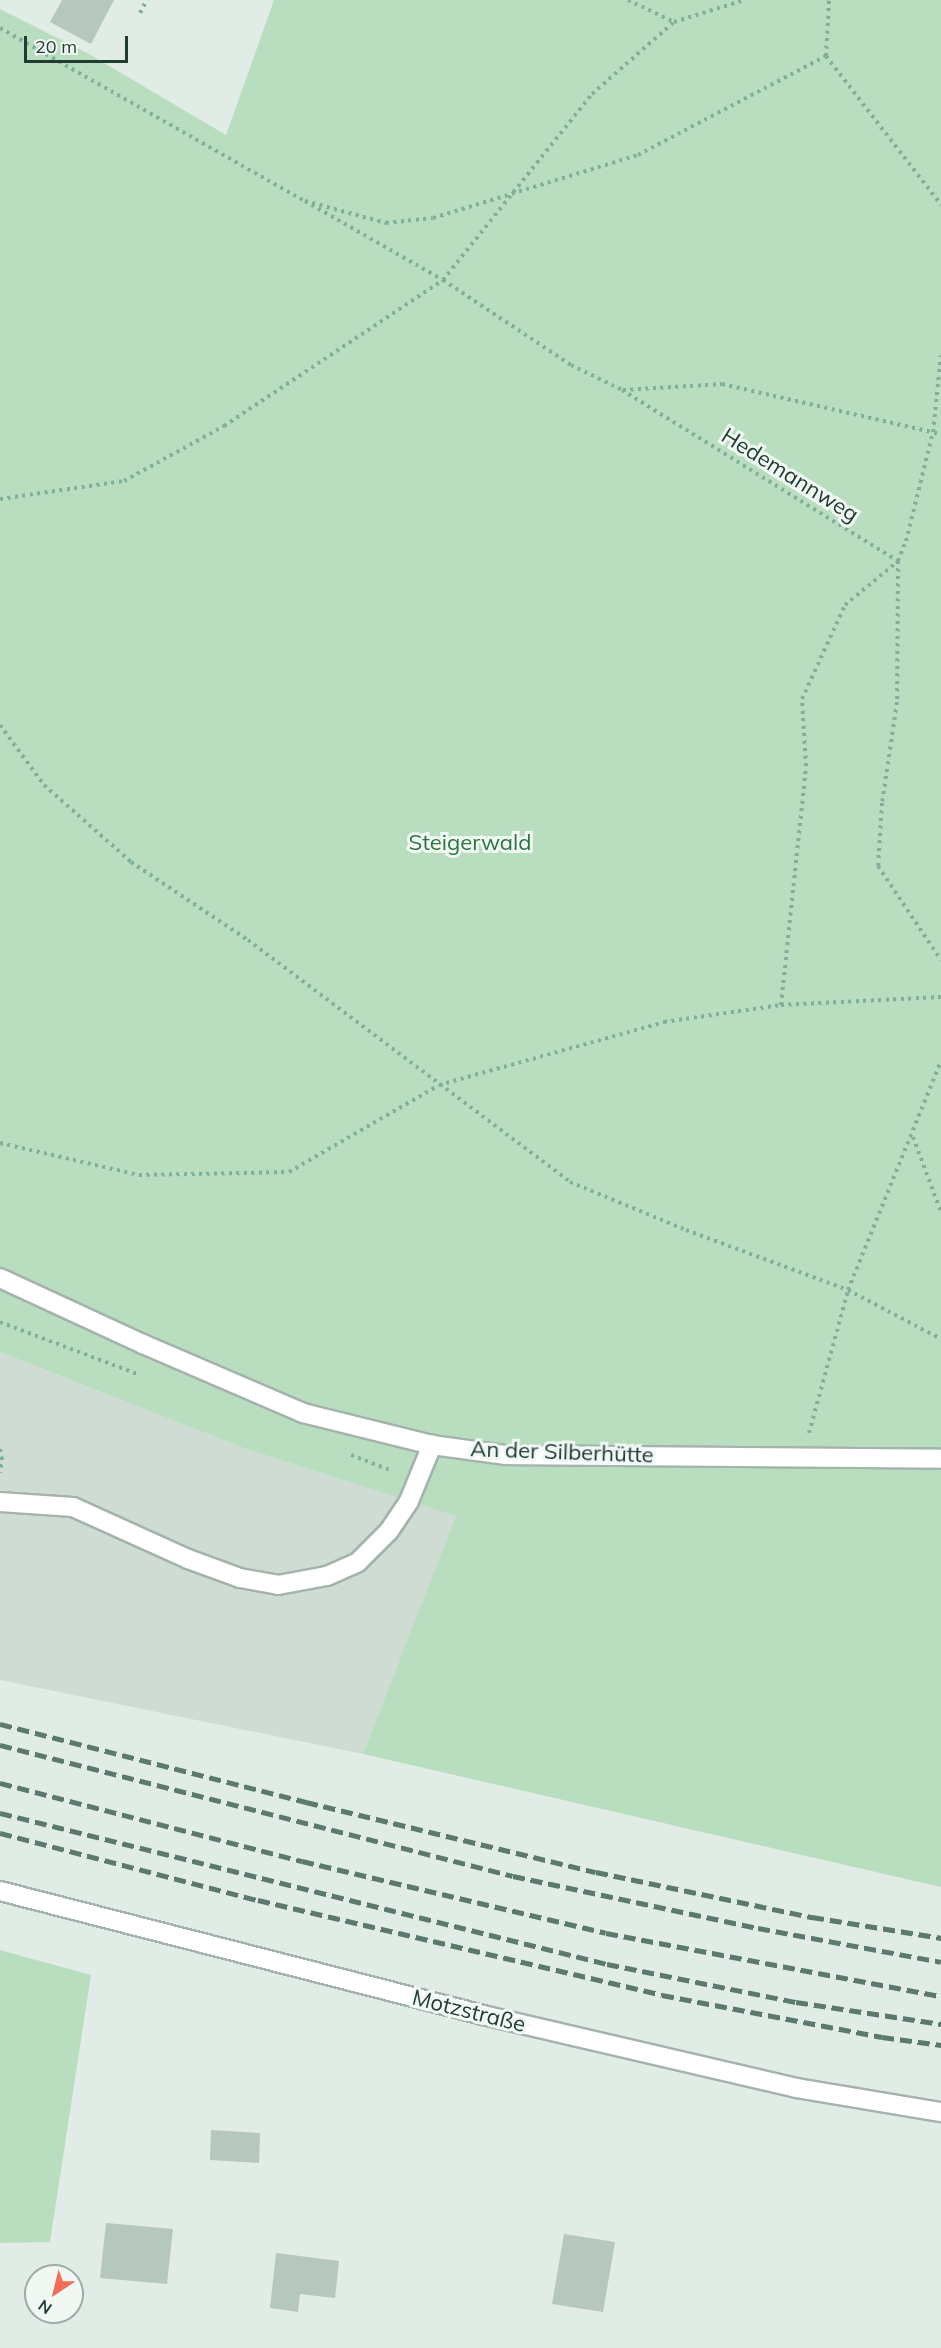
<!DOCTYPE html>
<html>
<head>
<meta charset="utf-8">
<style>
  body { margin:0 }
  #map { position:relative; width:941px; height:2348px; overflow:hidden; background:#e1ece6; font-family:Mulish,sans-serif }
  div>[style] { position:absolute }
  .built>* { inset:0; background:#cfdcd4 }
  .green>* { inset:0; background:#b9debf }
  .building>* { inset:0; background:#b6c7be }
  .path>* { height:4px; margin-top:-2px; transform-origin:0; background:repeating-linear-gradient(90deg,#80b09c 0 3px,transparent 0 7.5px) }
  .roads { filter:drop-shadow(2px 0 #a4b4ac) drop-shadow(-2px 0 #a4b4ac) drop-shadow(0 2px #a4b4ac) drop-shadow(0 -2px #a4b4ac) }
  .lane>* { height:18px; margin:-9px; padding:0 9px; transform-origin:9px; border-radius:9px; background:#fff }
  .street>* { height:18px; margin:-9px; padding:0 9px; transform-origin:9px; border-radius:9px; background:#fff }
  .secondary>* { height:18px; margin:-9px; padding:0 9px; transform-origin:9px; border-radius:9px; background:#fff }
  .rail>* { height:4.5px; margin-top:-2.25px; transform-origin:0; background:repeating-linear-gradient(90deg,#5b796d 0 12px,transparent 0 18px) }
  span { translate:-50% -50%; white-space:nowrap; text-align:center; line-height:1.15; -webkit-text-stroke:6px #f1f8f4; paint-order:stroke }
  .street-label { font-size:22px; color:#213d32 }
  .park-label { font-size:22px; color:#2a753f }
  .north { position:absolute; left:24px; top:2264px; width:60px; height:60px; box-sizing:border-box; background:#f1f8f4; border:2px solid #9eada6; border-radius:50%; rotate:215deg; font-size:16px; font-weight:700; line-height:24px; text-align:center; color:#213d32 }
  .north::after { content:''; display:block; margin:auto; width:21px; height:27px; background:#f56b56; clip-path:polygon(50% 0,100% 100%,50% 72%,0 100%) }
  .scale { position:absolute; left:24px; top:36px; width:104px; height:27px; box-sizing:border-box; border:3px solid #213d32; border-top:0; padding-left:8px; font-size:18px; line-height:21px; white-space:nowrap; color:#213d32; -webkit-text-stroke:4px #f1f8f4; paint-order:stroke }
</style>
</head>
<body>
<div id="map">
  <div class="built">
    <i style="clip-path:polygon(0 1352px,246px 1449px,457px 1516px,363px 1754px,0 1680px)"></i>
  </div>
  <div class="green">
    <i style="clip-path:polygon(274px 0,941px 0,941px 1887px,363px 1754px,456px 1516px,246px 1449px,0 1352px,0 9px,89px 54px,226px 135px)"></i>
    <i style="clip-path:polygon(0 1950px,91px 1975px,50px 2242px,0 2243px)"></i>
  </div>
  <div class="building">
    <i style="clip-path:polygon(62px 0,114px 0,91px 44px,50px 22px)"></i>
    <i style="clip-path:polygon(211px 2130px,260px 2133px,259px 2163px,210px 2160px)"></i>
    <i style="clip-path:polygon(106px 2223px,173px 2229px,167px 2284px,100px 2278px)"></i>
    <i style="clip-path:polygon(564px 2234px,615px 2242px,603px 2312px,552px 2304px)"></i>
    <i style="clip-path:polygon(276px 2253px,339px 2261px,335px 2298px,300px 2294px,298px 2312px,270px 2308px)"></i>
  </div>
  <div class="path">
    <i style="left:628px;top:0;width:51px;rotate:25.6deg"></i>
    <i style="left:674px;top:22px;width:73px;rotate:-17.4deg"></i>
    <i style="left:140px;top:13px;width:15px;rotate:-62deg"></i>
    <i style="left:0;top:28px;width:351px;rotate:29.6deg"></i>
    <i style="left:305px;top:201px;width:84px;rotate:15.2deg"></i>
    <i style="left:386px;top:223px;width:47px;rotate:-6.1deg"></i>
    <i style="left:433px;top:218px;width:214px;rotate:-17.1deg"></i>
    <i style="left:638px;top:155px;width:212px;rotate:-27.8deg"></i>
    <i style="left:826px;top:56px;width:56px;rotate:-86.9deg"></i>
    <i style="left:826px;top:56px;width:188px;rotate:52.3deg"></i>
    <i style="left:305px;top:201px;width:159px;rotate:29.8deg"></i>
    <i style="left:443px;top:280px;width:154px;rotate:33.6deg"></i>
    <i style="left:571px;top:365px;width:57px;rotate:26.1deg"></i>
    <i style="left:622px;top:390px;width:325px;rotate:31.8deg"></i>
    <i style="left:898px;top:561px;width:141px;rotate:90.4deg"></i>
    <i style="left:897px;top:702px;width:102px;rotate:98.4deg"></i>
    <i style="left:882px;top:803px;width:63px;rotate:93.6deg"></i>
    <i style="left:878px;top:866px;width:113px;rotate:56.2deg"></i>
    <i style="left:623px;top:390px;width:99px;rotate:-3.5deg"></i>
    <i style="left:722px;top:384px;width:225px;rotate:12.9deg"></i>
    <i style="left:0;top:499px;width:125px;rotate:-8.3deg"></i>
    <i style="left:124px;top:481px;width:114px;rotate:-28.8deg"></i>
    <i style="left:224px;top:426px;width:263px;rotate:-33.7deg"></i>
    <i style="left:443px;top:280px;width:238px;rotate:-51.3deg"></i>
    <i style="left:592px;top:94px;width:109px;rotate:-41.3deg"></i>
    <i style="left:0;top:725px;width:74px;rotate:53.7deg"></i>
    <i style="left:44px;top:785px;width:116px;rotate:41.5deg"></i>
    <i style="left:131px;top:862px;width:141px;rotate:33.7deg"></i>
    <i style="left:248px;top:940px;width:403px;rotate:36.9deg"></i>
    <i style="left:570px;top:1182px;width:126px;rotate:22.5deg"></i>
    <i style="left:686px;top:1230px;width:173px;rotate:20.3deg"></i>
    <i style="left:848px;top:1290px;width:105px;rotate:27.8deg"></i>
    <i style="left:781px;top:1005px;width:240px;rotate:-84deg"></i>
    <i style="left:806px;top:766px;width:67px;rotate:-93.4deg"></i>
    <i style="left:802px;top:699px;width:103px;rotate:-65.4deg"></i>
    <i style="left:845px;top:605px;width:69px;rotate:-39.7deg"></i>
    <i style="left:898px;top:561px;width:22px;rotate:-68deg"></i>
    <i style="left:906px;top:541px;width:112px;rotate:-76.1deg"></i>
    <i style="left:933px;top:432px;width:77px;rotate:-84.1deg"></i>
    <i style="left:913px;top:1137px;width:80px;rotate:69.5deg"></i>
    <i style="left:0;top:1143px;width:143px;rotate:13deg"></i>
    <i style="left:139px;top:1175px;width:150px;rotate:-1.1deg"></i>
    <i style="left:289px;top:1172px;width:173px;rotate:-30.1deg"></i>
    <i style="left:439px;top:1085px;width:234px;rotate:-15.6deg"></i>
    <i style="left:664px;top:1022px;width:118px;rotate:-8.3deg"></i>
    <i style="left:781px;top:1005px;width:160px;rotate:-2.9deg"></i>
    <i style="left:0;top:1322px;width:150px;rotate:20.7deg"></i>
    <i style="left:809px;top:1433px;width:148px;rotate:-74.7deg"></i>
    <i style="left:848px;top:1290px;width:247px;rotate:-67.9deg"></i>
    <i style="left:0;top:1449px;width:8px;rotate:76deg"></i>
    <i style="left:2px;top:1457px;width:16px;rotate:97deg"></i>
    <i style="left:351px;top:1455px;width:44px;rotate:21.3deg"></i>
  </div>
  <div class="roads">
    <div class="lane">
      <i style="left:0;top:1502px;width:73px;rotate:3.9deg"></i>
      <i style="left:73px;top:1507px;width:126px;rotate:24.3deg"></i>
      <i style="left:188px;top:1559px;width:55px;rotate:20.1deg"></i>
      <i style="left:240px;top:1578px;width:39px;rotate:10deg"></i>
      <i style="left:278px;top:1585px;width:50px;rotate:-10.4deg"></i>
      <i style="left:327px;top:1576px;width:34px;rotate:-24deg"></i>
      <i style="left:358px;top:1562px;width:44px;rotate:-45deg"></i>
      <i style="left:389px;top:1531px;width:36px;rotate:-56deg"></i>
      <i style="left:409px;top:1501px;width:61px;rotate:-67.7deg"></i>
    </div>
    <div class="street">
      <i style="left:0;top:1278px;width:157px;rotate:24.8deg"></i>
      <i style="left:143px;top:1344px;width:174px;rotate:23.3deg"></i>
      <i style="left:303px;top:1413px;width:133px;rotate:13.9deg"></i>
      <i style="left:432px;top:1445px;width:75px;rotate:7.7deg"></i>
      <i style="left:506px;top:1455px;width:435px;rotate:0.5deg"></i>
    </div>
    <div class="secondary">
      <i style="left:0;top:1891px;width:499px;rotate:14.4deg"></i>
      <i style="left:483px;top:2015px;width:322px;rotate:13.1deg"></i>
      <i style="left:797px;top:2088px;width:146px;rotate:9.5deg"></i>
    </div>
  </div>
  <div class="rail">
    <i style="left:0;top:1724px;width:316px;rotate:14.3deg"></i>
    <i style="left:306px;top:1802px;width:298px;rotate:13.6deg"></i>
    <i style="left:596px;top:1872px;width:221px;rotate:11.8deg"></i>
    <i style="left:812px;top:1917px;width:131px;rotate:9.2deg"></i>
    <i style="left:0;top:1745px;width:529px;rotate:14.32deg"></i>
    <i style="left:513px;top:1876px;width:250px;rotate:12deg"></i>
    <i style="left:758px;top:1928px;width:186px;rotate:10.5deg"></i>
    <i style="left:0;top:1783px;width:312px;rotate:14.5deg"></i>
    <i style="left:302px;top:1861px;width:312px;rotate:13.3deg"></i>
    <i style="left:606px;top:1933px;width:341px;rotate:10.7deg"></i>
    <i style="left:0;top:1813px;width:625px;rotate:13.97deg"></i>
    <i style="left:607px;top:1964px;width:193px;rotate:11.4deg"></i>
    <i style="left:796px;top:2002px;width:147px;rotate:8.6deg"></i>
    <i style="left:0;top:1833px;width:267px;rotate:14.6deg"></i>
    <i style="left:258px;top:1900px;width:415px;rotate:13.2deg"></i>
    <i style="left:662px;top:1995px;width:224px;rotate:10.8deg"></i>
    <i style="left:882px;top:2037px;width:60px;rotate:7.7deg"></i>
  </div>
  <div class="street-label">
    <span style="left:790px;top:475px;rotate:32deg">Hedemannweg</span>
    <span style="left:562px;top:1452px;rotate:2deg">An der Silberhütte</span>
    <span style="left:469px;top:2011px;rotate:14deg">Motzstraße</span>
  </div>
  <div class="park-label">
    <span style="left:470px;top:843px">Steigerwald</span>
  </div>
  <div class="north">N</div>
  <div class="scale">20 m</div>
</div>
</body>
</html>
